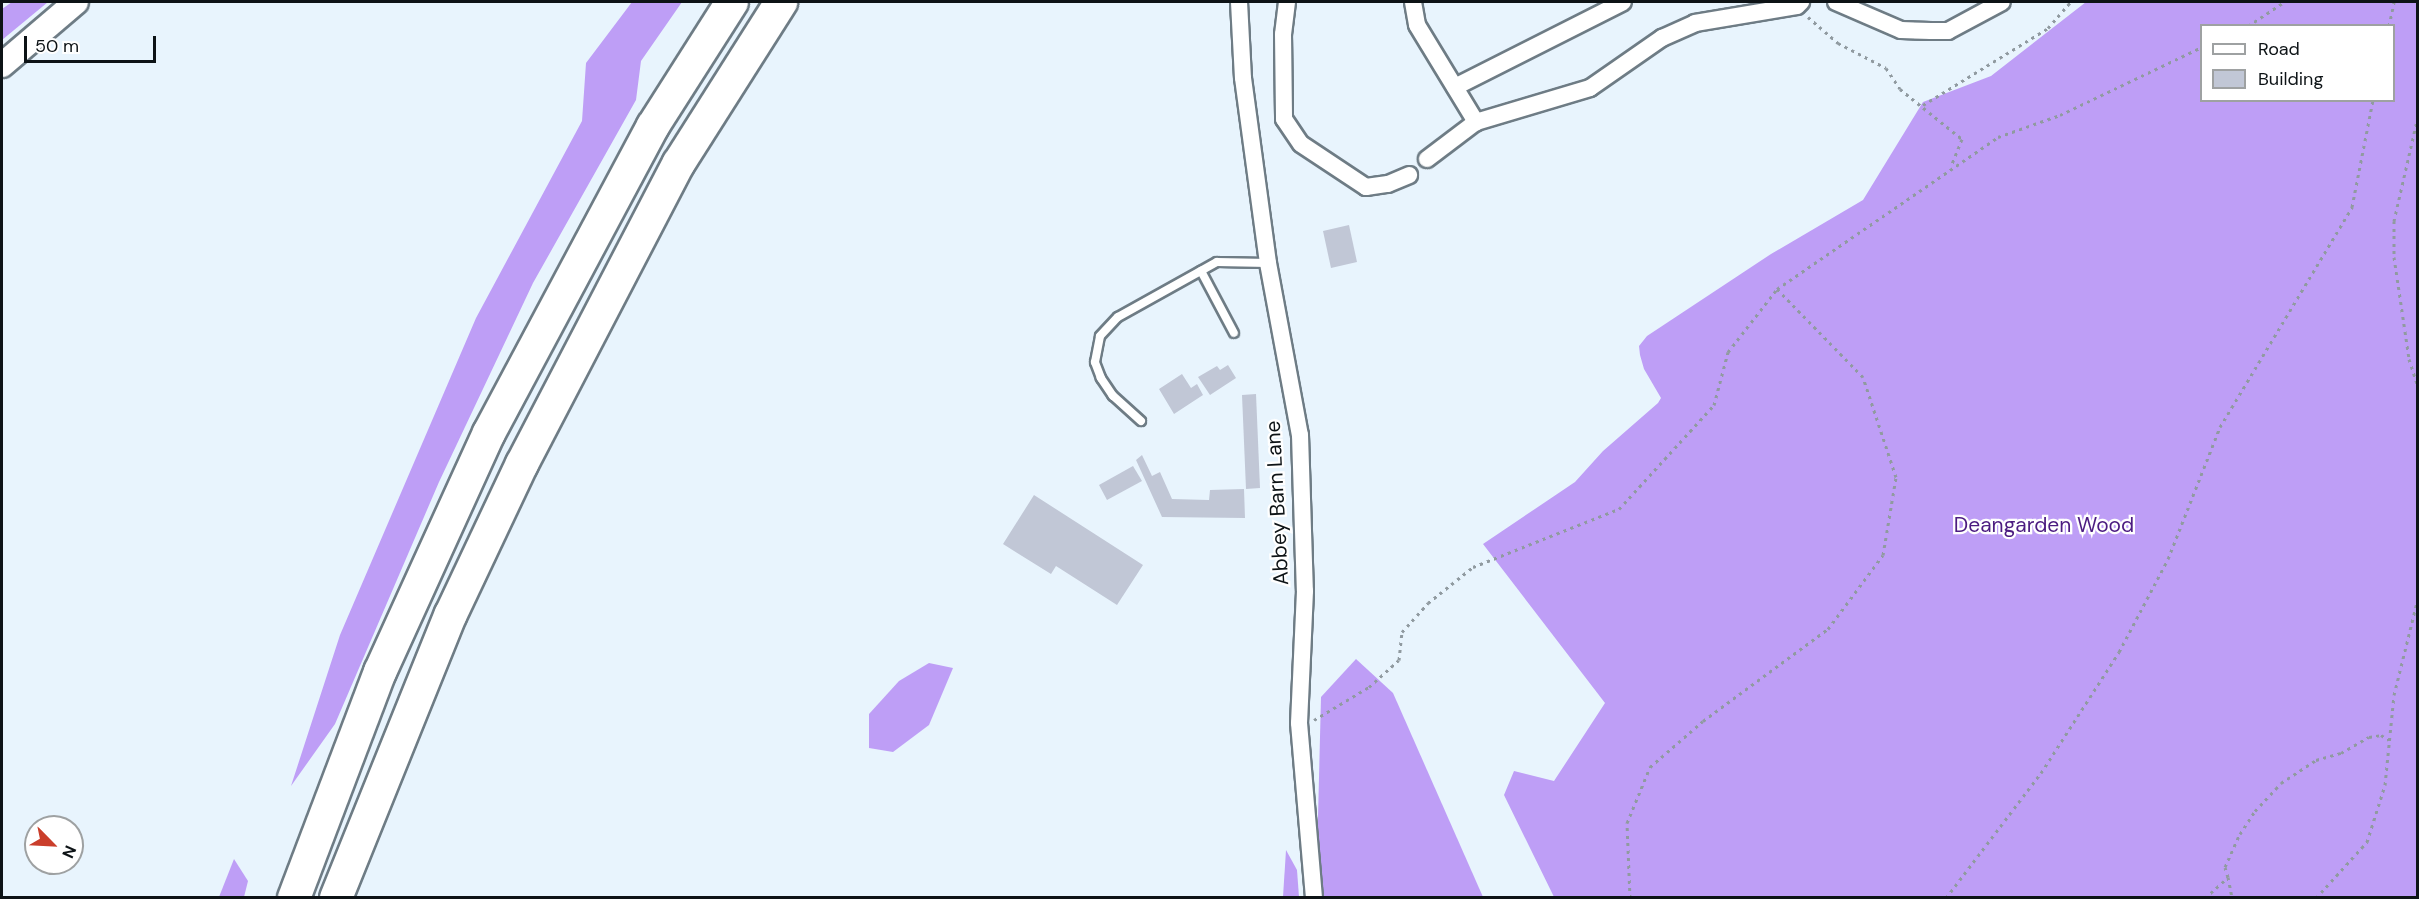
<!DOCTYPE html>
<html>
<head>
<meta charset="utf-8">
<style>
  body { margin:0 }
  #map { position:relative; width:2419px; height:899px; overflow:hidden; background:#e8f4fd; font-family:"DM Sans",sans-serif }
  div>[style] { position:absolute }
  .forest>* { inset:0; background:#be9ef6 }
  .building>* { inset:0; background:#c1c7d6 }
  .path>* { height:3px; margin-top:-1.5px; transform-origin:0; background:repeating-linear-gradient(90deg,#909aa0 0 3px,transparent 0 7.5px) }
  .roads { filter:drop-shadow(2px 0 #6e7c85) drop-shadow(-2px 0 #6e7c85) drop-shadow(0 2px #6e7c85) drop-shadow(0 -2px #6e7c85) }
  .lane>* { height:8px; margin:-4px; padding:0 4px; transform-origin:4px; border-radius:4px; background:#fff }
  .street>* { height:16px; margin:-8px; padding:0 8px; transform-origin:8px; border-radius:8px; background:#fff }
  .secondary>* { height:24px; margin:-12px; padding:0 12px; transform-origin:12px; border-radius:12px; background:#fff }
  .highway>* { height:32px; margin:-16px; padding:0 16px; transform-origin:16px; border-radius:16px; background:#fff }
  span { translate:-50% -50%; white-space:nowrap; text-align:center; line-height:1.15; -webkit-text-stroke:4.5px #fff; paint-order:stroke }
  .street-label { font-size:21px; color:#0d1316 }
  .park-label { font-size:21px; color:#4c1c81 }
  .frame { position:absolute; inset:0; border:3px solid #0d1316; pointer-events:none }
  .legend { position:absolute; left:2200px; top:24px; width:195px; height:78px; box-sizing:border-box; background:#fff; border:2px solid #9ea1a2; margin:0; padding:8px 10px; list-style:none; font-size:18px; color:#0d1316 }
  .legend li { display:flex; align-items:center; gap:12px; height:30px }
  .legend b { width:30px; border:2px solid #9ea1a2 }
  .north { position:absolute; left:24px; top:815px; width:60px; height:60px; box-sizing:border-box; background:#fff; border:2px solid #9ea1a2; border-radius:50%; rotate:114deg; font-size:16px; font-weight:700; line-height:24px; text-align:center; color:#0d1316 }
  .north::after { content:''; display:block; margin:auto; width:21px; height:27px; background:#ca3e2b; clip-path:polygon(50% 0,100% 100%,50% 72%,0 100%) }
  .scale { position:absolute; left:24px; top:36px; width:132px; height:27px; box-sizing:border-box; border:3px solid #0d1316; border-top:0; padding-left:8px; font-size:18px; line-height:21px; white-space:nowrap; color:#0d1316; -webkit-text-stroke:4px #fff; paint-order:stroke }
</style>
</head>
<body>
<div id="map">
  <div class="forest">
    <i style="clip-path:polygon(12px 2px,48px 2px,2px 40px,2px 9px)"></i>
    <i style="clip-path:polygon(632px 2px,682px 2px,641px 61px,636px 100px,533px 283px,439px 482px,335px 724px,291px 786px,340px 635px,476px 318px,582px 121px,586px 63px)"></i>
    <i style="clip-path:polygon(evenodd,2086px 2px,2417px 2px,2417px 897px,1554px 897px,1504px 795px,1514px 771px,1554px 781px,1605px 703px,1483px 544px,1575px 482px,1603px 451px,1658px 403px,1661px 398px,1644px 369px,1640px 355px,1639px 346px,1647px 336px,1771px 254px,1863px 200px,1923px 102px,1991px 76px,2086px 2px,2202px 26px,2394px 26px,2394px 100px,2202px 100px,2202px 26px)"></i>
    <i style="clip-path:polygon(1356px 659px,1393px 693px,1483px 897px,1316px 898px,1321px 697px)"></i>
    <i style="clip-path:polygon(929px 663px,953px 668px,929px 725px,893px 752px,869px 748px,869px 714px,899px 681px)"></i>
    <i style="clip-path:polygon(1286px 850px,1297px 870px,1299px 897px,1283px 897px)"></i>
    <i style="clip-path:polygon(234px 859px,248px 881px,244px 897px,219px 897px)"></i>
  </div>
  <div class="building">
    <i style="clip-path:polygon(1349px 225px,1357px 262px,1331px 268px,1323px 231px)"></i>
    <i style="clip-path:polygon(1228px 365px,1236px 378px,1210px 395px,1198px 377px,1217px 366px,1220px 370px)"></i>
    <i style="clip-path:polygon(1182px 374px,1191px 388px,1197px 384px,1203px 395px,1174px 414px,1159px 389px)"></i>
    <i style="clip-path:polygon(1256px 394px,1260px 488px,1246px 489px,1242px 395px)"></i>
    <i style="clip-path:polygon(1142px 455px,1152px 476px,1160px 472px,1172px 499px,1209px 500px,1210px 490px,1244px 489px,1245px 518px,1162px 517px,1136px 460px)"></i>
    <i style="clip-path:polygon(1133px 466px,1142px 481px,1107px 500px,1099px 485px)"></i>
    <i style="clip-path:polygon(1034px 495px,1143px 565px,1117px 605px,1056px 566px,1051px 574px,1003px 544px)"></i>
  </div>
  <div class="path">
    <i style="left:1808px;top:17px;width:40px;rotate:41deg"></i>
    <i style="left:1838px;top:43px;width:54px;rotate:27.5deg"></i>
    <i style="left:1886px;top:68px;width:25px;rotate:56deg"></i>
    <i style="left:1900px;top:89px;width:80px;rotate:38.9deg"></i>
    <i style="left:1962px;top:139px;width:27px;rotate:112deg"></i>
    <i style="left:2248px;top:26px;width:43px;rotate:-33.7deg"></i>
    <i style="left:2389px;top:26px;width:25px;rotate:-78deg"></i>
    <i style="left:1923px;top:105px;width:147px;rotate:-31.6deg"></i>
    <i style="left:2048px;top:28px;width:35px;rotate:-49deg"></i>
    <i style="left:2418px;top:116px;width:108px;rotate:102.9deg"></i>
    <i style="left:2394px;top:221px;width:36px;rotate:90deg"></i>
    <i style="left:2394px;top:257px;width:103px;rotate:81.6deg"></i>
    <i style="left:2409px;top:359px;width:29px;rotate:72deg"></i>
    <i style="left:1314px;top:720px;width:64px;rotate:-31deg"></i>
    <i style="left:1369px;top:687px;width:40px;rotate:-42deg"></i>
    <i style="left:1399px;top:660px;width:28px;rotate:-84deg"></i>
    <i style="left:1402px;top:632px;width:39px;rotate:-48deg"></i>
    <i style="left:1428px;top:603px;width:58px;rotate:-38.7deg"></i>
    <i style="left:1473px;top:567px;width:157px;rotate:-21.7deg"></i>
    <i style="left:1619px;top:509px;width:141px;rotate:-47.6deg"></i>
    <i style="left:1714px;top:405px;width:55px;rotate:-75.2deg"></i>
    <i style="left:1728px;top:352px;width:80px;rotate:-52.1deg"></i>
    <i style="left:1777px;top:289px;width:268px;rotate:-34.5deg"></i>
    <i style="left:1998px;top:137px;width:66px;rotate:-19.5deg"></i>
    <i style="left:2060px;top:115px;width:157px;rotate:-25.6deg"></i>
    <i style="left:2228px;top:877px;width:10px;rotate:-107deg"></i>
    <i style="left:2225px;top:867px;width:36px;rotate:-66deg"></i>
    <i style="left:2240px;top:834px;width:27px;rotate:-57deg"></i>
    <i style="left:2255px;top:811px;width:38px;rotate:-47deg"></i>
    <i style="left:2281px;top:783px;width:42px;rotate:-33.3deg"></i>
    <i style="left:2316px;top:760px;width:26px;rotate:-16deg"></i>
    <i style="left:2341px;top:753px;width:32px;rotate:-30deg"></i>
    <i style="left:2369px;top:737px;width:12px;rotate:-9deg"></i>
    <i style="left:2381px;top:735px;width:9px;rotate:32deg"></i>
    <i style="left:1630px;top:898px;width:75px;rotate:-92.3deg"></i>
    <i style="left:1627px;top:823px;width:61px;rotate:-67.7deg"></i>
    <i style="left:1650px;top:767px;width:70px;rotate:-41deg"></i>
    <i style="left:1703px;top:721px;width:155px;rotate:-36.4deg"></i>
    <i style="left:1828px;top:629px;width:92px;rotate:-53.4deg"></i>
    <i style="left:1883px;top:555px;width:79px;rotate:-80.5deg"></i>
    <i style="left:1896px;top:477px;width:105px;rotate:-108.3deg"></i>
    <i style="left:1863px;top:377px;width:123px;rotate:-134.3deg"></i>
    <i style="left:1946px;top:898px;width:157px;rotate:-52.8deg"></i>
    <i style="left:2041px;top:773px;width:144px;rotate:-57.2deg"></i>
    <i style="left:2119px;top:652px;width:105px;rotate:-62.2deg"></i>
    <i style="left:2168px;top:559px;width:142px;rotate:-68.5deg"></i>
    <i style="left:2220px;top:427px;width:257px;rotate:-59deg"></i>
    <i style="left:2352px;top:207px;width:109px;rotate:-78.9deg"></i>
    <i style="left:2205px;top:898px;width:31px;rotate:-42deg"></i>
    <i style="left:2228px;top:877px;width:21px;rotate:79deg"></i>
    <i style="left:2316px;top:898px;width:76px;rotate:-47.7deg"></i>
    <i style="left:2367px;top:842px;width:60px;rotate:-72.5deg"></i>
    <i style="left:2385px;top:785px;width:90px;rotate:-84.3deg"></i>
    <i style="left:2394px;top:695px;width:100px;rotate:-76.1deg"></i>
  </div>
  <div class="roads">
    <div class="lane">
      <i style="left:1201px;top:271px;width:70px;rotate:62deg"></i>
      <i style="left:1141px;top:421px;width:38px;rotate:-138deg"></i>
      <i style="left:1113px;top:396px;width:22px;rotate:-124deg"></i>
      <i style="left:1101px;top:378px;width:17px;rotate:-111deg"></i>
      <i style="left:1095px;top:362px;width:26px;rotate:-79deg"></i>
      <i style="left:1100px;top:336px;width:26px;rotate:-47deg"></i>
      <i style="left:1118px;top:317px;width:113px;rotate:-29.1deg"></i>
      <i style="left:1217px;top:262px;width:51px;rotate:1.1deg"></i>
    </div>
    <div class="street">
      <i style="left:1239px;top:2px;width:76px;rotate:87deg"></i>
      <i style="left:1243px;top:78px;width:187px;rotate:82.3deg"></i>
      <i style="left:1268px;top:263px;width:175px;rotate:79.5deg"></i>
      <i style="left:1300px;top:435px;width:156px;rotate:88.2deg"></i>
      <i style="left:1305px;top:591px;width:132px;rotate:92.6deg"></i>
      <i style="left:1299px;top:723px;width:176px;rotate:85.1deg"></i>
      <i style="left:1287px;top:2px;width:32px;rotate:97deg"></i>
      <i style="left:1283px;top:34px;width:85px;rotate:89.3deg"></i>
      <i style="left:1284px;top:119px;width:30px;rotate:56deg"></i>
      <i style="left:1301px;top:144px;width:78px;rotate:33.5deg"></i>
      <i style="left:1366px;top:187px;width:22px;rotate:-8deg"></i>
      <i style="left:1388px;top:184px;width:23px;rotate:-23deg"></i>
      <i style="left:1413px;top:2px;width:23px;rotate:80deg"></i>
      <i style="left:1417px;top:25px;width:114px;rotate:58.7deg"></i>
      <i style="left:1476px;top:122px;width:119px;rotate:-16.6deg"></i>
      <i style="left:1590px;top:88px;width:88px;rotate:-34.8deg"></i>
      <i style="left:1662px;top:38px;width:36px;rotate:-24deg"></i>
      <i style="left:1695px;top:23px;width:103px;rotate:-9.5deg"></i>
      <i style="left:1797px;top:6px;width:6px;rotate:-45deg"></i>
      <i style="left:1836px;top:2px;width:71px;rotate:23.3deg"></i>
      <i style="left:1901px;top:30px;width:30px;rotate:2deg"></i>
      <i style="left:1931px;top:31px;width:17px"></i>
      <i style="left:1948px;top:31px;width:61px;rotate:-28.2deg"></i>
      <i style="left:1455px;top:87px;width:188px;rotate:-26.8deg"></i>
      <i style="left:1427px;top:159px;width:61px;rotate:-37.1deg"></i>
    </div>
    <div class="secondary">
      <i style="left:2px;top:65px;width:97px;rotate:-40.4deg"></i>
    </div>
    <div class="highway">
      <i style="left:294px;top:898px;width:242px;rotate:-69.2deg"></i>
      <i style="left:380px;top:672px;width:263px;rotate:-65.5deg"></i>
      <i style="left:489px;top:433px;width:348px;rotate:-61.9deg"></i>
      <i style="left:653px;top:126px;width:147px;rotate:-57.5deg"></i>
      <i style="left:336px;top:898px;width:306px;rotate:-68deg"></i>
      <i style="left:451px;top:614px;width:166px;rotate:-64.7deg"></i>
      <i style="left:522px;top:464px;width:339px;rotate:-62.5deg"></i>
      <i style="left:679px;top:163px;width:191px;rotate:-57.6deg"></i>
    </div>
  </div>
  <div class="street-label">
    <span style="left:1277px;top:503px;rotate:-93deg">Abbey Barn Lane</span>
  </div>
  <div class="park-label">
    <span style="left:2044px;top:525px">Deangarden Wood</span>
  </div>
  <div class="frame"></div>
  <ul class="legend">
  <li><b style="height:8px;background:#fff"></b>Road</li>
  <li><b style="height:16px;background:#c1c7d6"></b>Building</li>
  </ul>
  <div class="north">N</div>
  <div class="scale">50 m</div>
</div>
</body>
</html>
